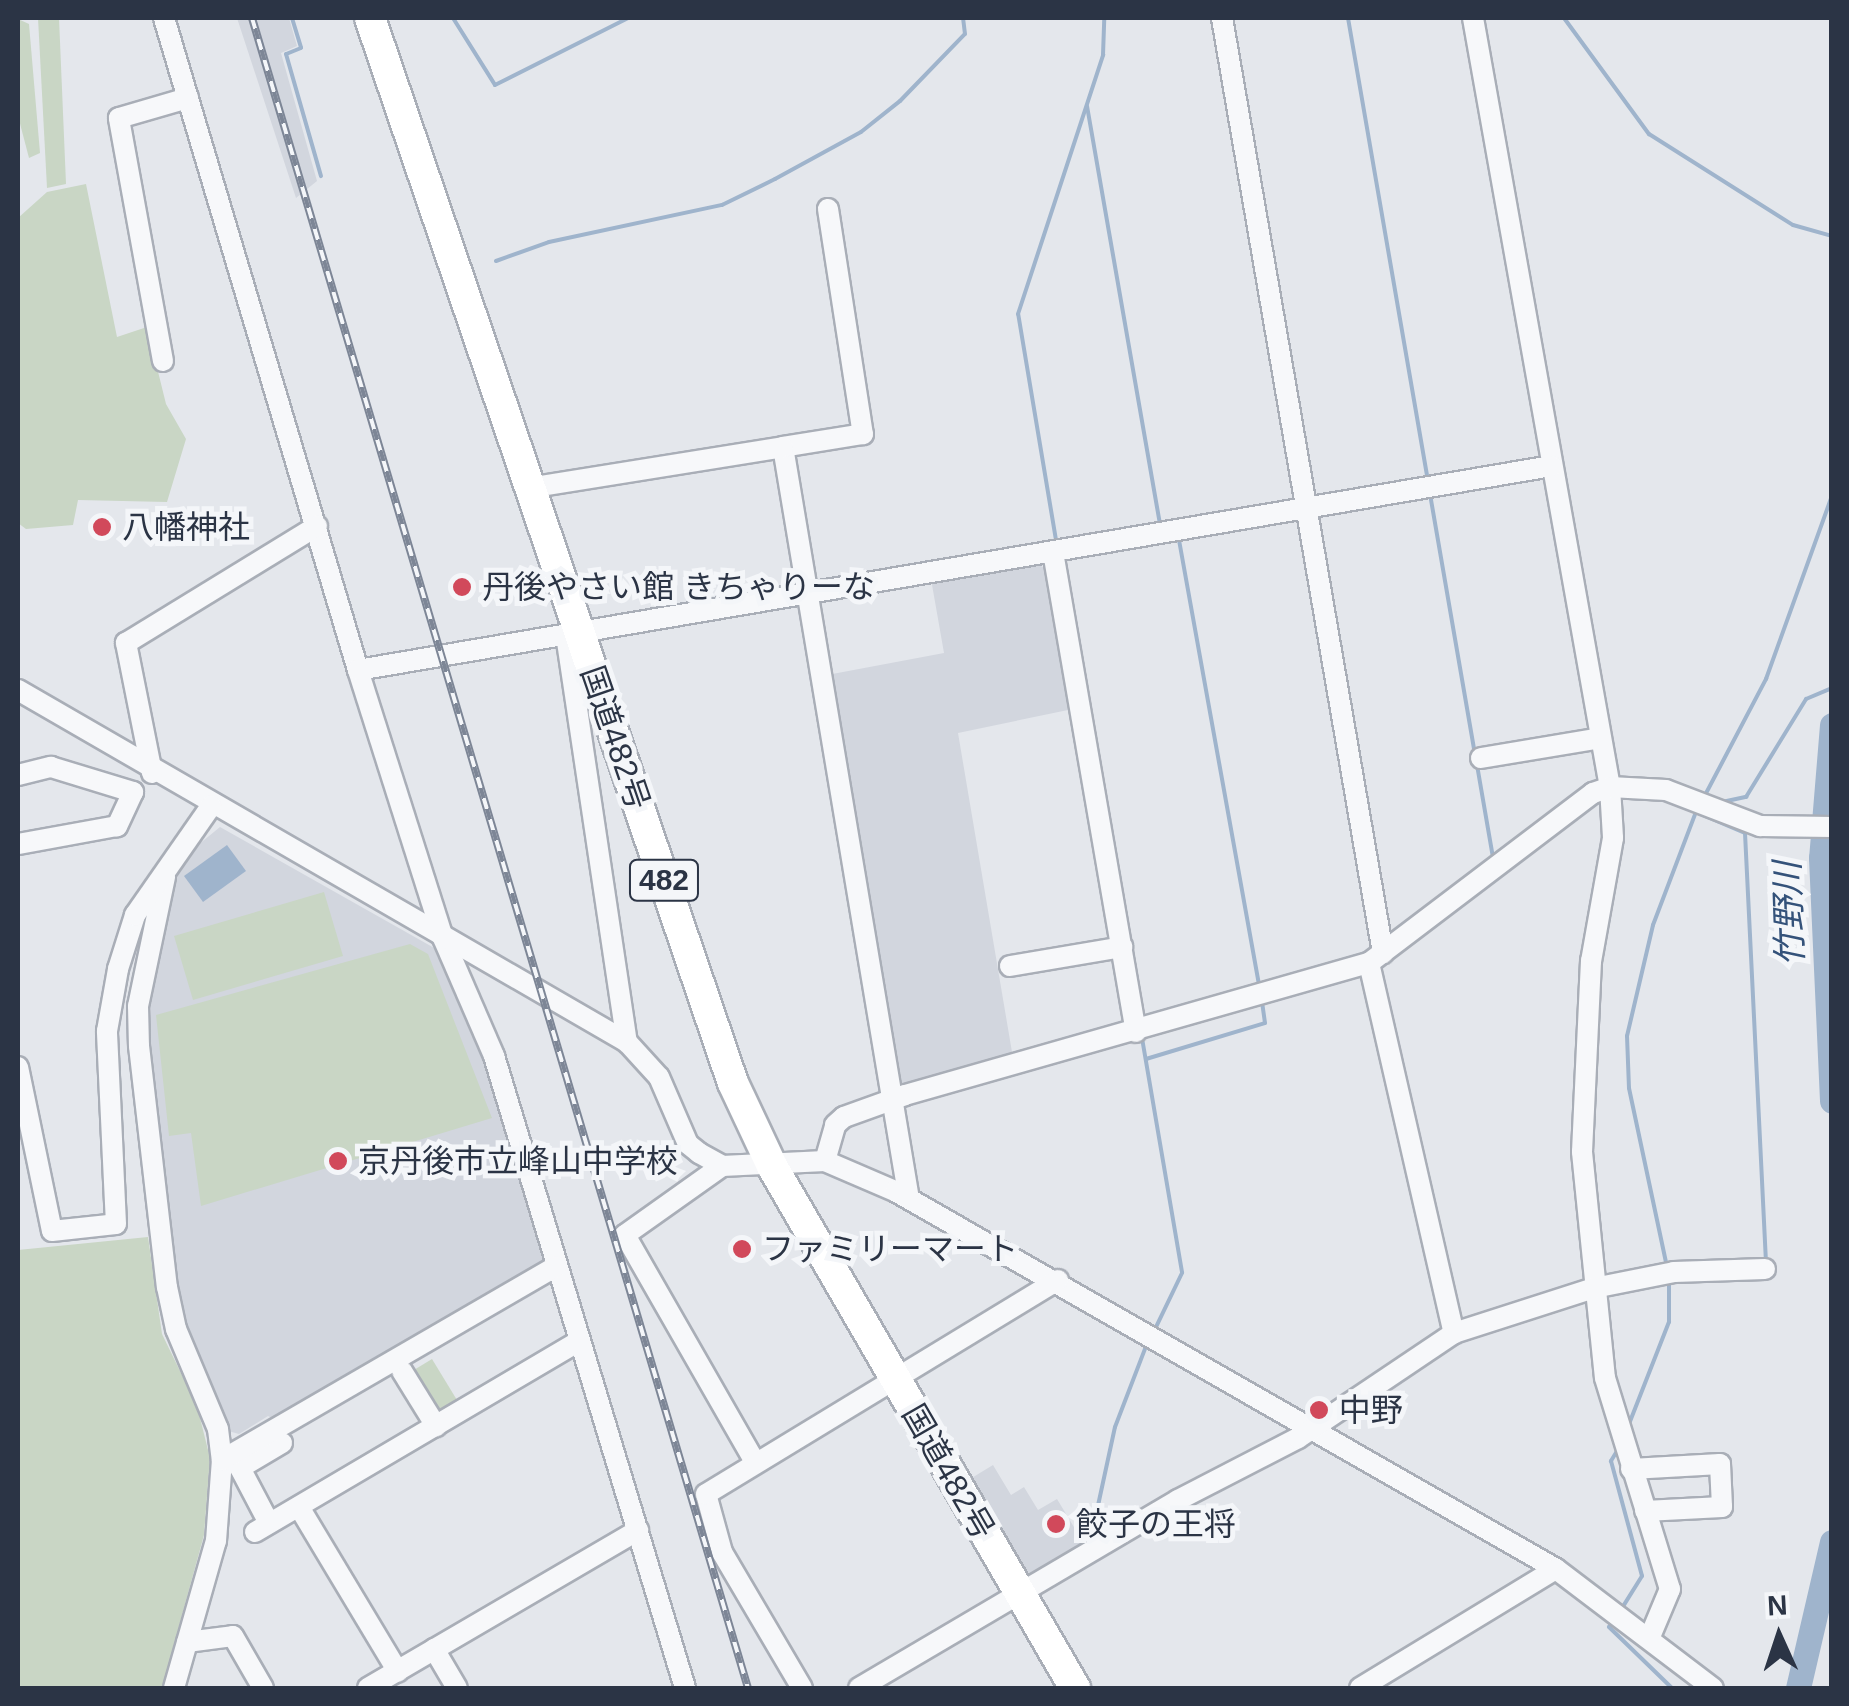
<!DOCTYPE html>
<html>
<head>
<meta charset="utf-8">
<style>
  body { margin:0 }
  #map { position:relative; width:1849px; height:1706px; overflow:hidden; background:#e4e7ec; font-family:Arial,"Noto Sans JP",sans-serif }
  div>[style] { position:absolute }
  .built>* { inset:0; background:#d2d6de }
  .green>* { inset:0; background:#c9d6c5 }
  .water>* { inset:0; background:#9fb4cc }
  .stream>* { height:4px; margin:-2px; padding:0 2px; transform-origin:2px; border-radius:2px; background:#9fb4cc }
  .river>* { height:25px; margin:-12.5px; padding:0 12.5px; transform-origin:12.5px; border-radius:12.5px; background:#9fb4cc }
  .roads { filter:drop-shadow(2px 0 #a9aeb7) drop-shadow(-2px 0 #a9aeb7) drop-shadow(0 2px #a9aeb7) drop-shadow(0 -2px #a9aeb7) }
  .minor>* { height:20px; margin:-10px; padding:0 10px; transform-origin:10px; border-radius:10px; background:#f7f8fa }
  .highway>* { height:30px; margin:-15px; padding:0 15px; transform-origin:15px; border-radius:15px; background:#fff }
  .rail>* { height:8px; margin-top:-4px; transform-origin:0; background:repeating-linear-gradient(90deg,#f4f6f9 0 11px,#7d8696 0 22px); box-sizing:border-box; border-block:2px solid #7d8696 }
  .dots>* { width:28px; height:28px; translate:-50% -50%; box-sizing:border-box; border:5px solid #f4f6f9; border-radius:50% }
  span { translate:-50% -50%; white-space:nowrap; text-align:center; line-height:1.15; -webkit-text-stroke:10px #f4f6f9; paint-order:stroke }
  .shield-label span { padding:2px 8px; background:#f4f6f9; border:2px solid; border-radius:8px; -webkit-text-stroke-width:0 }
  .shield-label { font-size:30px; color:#2b3445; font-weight:700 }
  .poi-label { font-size:32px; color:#2b3445 }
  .left { translate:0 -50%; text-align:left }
  .street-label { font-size:32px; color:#2b3445 }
  .water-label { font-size:35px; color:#34527a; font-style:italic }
  .frame { position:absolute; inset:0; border:20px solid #2b3445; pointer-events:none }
  .north { position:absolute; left:1729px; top:1586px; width:100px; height:100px; -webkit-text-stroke:8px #f4f6f9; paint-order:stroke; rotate:357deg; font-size:28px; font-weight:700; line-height:40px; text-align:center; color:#2b3445 }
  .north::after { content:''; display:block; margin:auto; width:35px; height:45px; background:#2b3445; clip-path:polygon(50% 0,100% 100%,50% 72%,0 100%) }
</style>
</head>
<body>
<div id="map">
  <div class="built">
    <i style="clip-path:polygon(237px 18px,289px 18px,297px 46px,281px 53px,317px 181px,296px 198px)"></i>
    <i style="clip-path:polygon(1035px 562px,1044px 568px,1068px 710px,958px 733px,1013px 1058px,899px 1092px,827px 675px,944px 653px,931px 579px)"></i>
    <i style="clip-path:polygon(220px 827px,436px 949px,488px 1058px,546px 1264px,280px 1422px,268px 1416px,239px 1434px,225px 1430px,181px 1325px,145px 1006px,173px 876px,187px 854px)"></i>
    <i style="clip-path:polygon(993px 1465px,1011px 1495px,1024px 1487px,1038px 1510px,1057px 1499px,1086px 1547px,1031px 1580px,970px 1479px)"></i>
  </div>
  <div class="green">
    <i style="clip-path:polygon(38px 18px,59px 18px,66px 184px,47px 188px)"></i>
    <i style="clip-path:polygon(18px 19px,29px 24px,40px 153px,29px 158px,18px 116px)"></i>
    <i style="clip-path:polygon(86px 184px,117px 337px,147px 327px,166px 404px,186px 439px,167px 502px,78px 500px,73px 525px,26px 529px,18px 523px,18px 218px,47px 192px)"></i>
    <i style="clip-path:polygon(324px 892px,343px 956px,193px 1000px,174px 936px)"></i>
    <i style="clip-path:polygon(410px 944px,428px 954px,492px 1118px,201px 1206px,191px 1133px,169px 1136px,156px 1015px)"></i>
    <i style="clip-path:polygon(148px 1237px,162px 1334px,197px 1406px,210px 1458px,204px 1535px,162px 1688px,18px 1688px,18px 1250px)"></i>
    <i style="clip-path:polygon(432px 1359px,460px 1405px,438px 1420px,409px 1373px)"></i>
  </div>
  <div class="water">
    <i style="clip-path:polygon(227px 845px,246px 871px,203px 902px,184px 876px)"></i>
  </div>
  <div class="stream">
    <i style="left:292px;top:18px;width:31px;rotate:73deg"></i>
    <i style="left:301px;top:48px;width:16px;rotate:158deg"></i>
    <i style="left:286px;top:54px;width:127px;rotate:74deg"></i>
    <i style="left:453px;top:18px;width:79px;rotate:57.9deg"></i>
    <i style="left:495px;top:85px;width:149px;rotate:-26.7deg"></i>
    <i style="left:1348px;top:18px;width:468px;rotate:80.2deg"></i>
    <i style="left:1564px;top:18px;width:144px;rotate:53.8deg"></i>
    <i style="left:1649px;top:134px;width:170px;rotate:32.3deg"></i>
    <i style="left:1793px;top:225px;width:41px;rotate:15.8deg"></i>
    <i style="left:1087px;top:106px;width:425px;rotate:80.1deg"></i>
    <i style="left:496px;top:261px;width:56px;rotate:-19.7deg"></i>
    <i style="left:549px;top:242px;width:177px;rotate:-12.1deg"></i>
    <i style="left:722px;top:205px;width:59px;rotate:-26.1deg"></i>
    <i style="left:775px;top:179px;width:98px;rotate:-28.7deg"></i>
    <i style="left:861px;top:132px;width:50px;rotate:-38.5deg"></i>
    <i style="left:900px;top:101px;width:93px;rotate:-45.9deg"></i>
    <i style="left:965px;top:34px;width:16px;rotate:-97deg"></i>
    <i style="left:1430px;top:494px;width:265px;rotate:80.2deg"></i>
    <i style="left:1179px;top:540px;width:455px;rotate:79.8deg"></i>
    <i style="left:1057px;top:546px;width:235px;rotate:-99.5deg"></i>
    <i style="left:1018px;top:314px;width:273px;rotate:-71.8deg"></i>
    <i style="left:1103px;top:55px;width:37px;rotate:-88deg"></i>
    <i style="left:1477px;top:765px;width:94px;rotate:80.2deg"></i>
    <i style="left:1703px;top:799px;width:136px;rotate:-62.3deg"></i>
    <i style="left:1766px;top:679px;width:195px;rotate:-70.2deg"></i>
    <i style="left:1722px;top:802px;width:25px;rotate:-12deg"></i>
    <i style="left:1746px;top:797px;width:115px;rotate:-58.5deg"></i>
    <i style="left:1806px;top:699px;width:28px;rotate:-23deg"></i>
    <i style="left:1698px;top:813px;width:51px;rotate:23.1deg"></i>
    <i style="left:1745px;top:833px;width:429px;rotate:87.2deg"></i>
    <i style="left:1142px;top:1038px;width:238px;rotate:80.3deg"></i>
    <i style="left:1182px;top:1273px;width:62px;rotate:115.7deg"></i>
    <i style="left:1146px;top:1059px;width:124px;rotate:-16.8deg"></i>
    <i style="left:1265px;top:1023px;width:21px;rotate:-98deg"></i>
    <i style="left:1667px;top:1267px;width:183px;rotate:-102deg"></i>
    <i style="left:1629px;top:1088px;width:52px;rotate:-92.2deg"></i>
    <i style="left:1627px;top:1036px;width:114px;rotate:-76.8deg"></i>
    <i style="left:1653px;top:925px;width:121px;rotate:-69.2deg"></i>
    <i style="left:1629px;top:1424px;width:110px;rotate:-68.6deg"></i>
    <i style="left:1669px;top:1322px;width:41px;rotate:-90deg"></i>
    <i style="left:1617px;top:1451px;width:12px;rotate:121deg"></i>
    <i style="left:1611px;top:1461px;width:119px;rotate:74.9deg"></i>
    <i style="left:1642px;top:1576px;width:39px;rotate:122deg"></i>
    <i style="left:1098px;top:1538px;width:15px;rotate:-106deg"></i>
    <i style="left:1094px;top:1524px;width:99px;rotate:-77.8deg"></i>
    <i style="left:1115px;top:1427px;width:92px;rotate:-69deg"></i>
    <i style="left:1613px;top:1621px;width:7px;rotate:124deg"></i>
    <i style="left:1609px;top:1627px;width:88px;rotate:44.1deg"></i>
  </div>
  <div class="river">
    <i style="left:1832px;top:725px;width:133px;rotate:94.7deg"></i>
    <i style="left:1821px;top:858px;width:243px;rotate:87.4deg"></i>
    <i style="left:1798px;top:1688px;width:150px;rotate:-76.9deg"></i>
  </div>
  <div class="roads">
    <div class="minor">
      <i style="left:164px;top:18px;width:680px;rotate:73.43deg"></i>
      <i style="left:358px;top:670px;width:281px;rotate:72.4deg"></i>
      <i style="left:443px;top:938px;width:129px;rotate:66.6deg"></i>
      <i style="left:494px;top:1056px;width:660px;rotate:73.18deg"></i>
      <i style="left:1222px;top:18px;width:949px;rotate:80.23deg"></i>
      <i style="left:1473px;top:18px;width:781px;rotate:79.9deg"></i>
      <i style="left:1610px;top:787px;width:51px;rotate:86.6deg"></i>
      <i style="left:1613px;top:838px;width:125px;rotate:100.1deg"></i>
      <i style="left:1591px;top:961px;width:191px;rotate:92.7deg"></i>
      <i style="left:1582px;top:1152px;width:227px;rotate:84.2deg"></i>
      <i style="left:1605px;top:1378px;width:221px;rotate:72.9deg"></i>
      <i style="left:1670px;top:1589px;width:54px;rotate:112.8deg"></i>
      <i style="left:828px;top:209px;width:228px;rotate:81.2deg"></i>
      <i style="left:863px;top:434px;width:81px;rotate:170.8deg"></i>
      <i style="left:783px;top:447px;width:762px;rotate:80.49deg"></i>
      <i style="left:163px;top:361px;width:247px;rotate:-100.3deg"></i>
      <i style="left:119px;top:118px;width:72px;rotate:-16.2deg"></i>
      <i style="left:528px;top:488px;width:258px;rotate:-9.1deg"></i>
      <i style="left:1053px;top:552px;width:487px;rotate:80.2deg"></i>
      <i style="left:566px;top:635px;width:412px;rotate:81.5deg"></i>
      <i style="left:358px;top:670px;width:1211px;rotate:-9.7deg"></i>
      <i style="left:18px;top:690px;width:703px;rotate:30.03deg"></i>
      <i style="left:627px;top:1042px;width:47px;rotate:47.6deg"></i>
      <i style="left:659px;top:1077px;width:73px;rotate:66.6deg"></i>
      <i style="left:688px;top:1144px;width:14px;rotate:39deg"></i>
      <i style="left:699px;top:1153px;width:26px;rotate:29deg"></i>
      <i style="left:722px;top:1166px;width:103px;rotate:-2.8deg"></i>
      <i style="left:825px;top:1161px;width:76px;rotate:23.2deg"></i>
      <i style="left:895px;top:1191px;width:761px;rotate:29.76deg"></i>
      <i style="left:1556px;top:1569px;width:197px;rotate:37.2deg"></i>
      <i style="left:1481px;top:758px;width:121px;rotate:-9.5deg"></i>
      <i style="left:152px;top:773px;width:133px;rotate:-101.3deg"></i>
      <i style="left:126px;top:643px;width:224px;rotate:-31.5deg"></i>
      <i style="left:18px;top:775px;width:34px;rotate:-14deg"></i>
      <i style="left:51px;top:767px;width:86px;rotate:17deg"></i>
      <i style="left:133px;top:792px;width:38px;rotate:115deg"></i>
      <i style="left:117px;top:826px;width:101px;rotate:169.7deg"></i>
      <i style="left:165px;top:877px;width:132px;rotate:101.8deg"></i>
      <i style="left:138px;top:1006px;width:40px;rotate:88.6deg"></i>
      <i style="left:139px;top:1046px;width:243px;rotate:83.4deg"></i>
      <i style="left:167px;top:1287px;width:43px;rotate:77.9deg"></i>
      <i style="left:176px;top:1329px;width:108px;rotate:67.2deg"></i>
      <i style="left:218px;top:1429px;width:31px;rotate:83deg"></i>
      <i style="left:1369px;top:963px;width:380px;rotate:77.1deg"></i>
      <i style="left:1010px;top:966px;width:114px;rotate:-9.6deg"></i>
      <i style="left:18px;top:1067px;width:167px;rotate:78.3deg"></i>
      <i style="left:52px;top:1231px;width:64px;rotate:-6.2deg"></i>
      <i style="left:116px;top:1224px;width:193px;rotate:-92.7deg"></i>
      <i style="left:107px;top:1031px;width:63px;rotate:-79.9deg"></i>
      <i style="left:118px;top:969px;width:57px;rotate:-72.5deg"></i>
      <i style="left:135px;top:915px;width:133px;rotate:-55.1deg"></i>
      <i style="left:825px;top:1161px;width:37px;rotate:-74deg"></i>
      <i style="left:835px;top:1125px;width:12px;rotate:-42deg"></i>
      <i style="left:844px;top:1117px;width:65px;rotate:-19.8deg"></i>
      <i style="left:905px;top:1095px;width:482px;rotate:-15.9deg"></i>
      <i style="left:1369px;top:963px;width:281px;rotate:-37.2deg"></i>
      <i style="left:1593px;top:793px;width:18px;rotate:-19deg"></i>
      <i style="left:1610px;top:787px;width:56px;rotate:3.1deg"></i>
      <i style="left:1666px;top:790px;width:101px;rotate:21deg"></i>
      <i style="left:1760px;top:826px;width:72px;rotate:0.8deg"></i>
      <i style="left:722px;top:1166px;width:119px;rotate:144.6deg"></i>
      <i style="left:625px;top:1235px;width:262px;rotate:60.2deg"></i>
      <i style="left:402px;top:1371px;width:65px;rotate:58.3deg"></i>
      <i style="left:1631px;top:1469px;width:89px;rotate:-3.2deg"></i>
      <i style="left:1720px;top:1464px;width:43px;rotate:87.3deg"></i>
      <i style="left:1722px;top:1507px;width:77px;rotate:177deg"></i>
      <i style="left:299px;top:1507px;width:192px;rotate:59deg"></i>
      <i style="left:269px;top:1523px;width:62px;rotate:-117.8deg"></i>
      <i style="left:240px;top:1468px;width:49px;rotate:-30.8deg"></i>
      <i style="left:255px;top:1532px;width:376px;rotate:-30.5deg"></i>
      <i style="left:187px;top:1642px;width:46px;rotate:-7.4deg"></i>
      <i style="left:233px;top:1636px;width:60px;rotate:60deg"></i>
      <i style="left:434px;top:1649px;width:45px;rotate:59.5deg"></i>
      <i style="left:174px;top:1688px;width:153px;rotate:-74.1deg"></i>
      <i style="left:216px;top:1541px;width:81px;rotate:-85.8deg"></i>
      <i style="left:222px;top:1460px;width:386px;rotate:-30.1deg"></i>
      <i style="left:368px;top:1688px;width:313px;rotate:-30.3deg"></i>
      <i style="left:802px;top:1688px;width:158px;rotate:-120.5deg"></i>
      <i style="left:722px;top:1552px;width:60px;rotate:-105.4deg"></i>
      <i style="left:706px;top:1494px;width:412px;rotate:-31.3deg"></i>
      <i style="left:859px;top:1688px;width:370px;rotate:-30.5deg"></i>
      <i style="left:1178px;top:1500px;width:135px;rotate:-27.3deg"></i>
      <i style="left:1298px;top:1438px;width:188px;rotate:-33.9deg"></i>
      <i style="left:1454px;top:1333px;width:147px;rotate:-17.8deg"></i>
      <i style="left:1594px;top:1288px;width:82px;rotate:-11.3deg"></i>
      <i style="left:1674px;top:1272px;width:91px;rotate:-1.9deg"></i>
      <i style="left:1360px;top:1688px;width:229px;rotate:-31.3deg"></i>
    </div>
    <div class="highway">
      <i style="left:370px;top:18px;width:1125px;rotate:71.18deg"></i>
      <i style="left:733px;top:1083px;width:92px;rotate:64.8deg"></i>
      <i style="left:772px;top:1166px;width:604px;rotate:59.87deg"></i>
    </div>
  </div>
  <div class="rail">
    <i style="left:252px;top:18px;width:1742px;rotate:73.46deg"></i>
  </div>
  <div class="dots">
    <i style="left:102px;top:527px;background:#d1495b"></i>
    <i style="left:462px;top:587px;background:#d1495b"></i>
    <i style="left:338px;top:1161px;background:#d1495b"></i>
    <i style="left:742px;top:1249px;background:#d1495b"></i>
    <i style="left:1319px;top:1410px;background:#d1495b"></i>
    <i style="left:1056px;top:1524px;background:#d1495b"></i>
  </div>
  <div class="shield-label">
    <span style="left:664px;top:880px">482</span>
  </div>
  <div class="poi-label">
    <span class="left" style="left:122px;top:527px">八幡神社</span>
    <span class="left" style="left:482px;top:587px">丹後やさい館 きちゃりーな</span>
    <span class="left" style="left:358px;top:1161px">京丹後市立峰山中学校</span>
    <span class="left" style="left:762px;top:1249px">ファミリーマート</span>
    <span class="left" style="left:1339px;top:1410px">中野</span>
    <span class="left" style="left:1076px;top:1524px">餃子の王将</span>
  </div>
  <div class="street-label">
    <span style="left:615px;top:738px;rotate:71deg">国道482号</span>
    <span style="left:948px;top:1472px;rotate:60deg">国道482号</span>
  </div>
  <div class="water-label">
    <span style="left:1789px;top:914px;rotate:-92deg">竹野川</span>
  </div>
  <div class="frame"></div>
  <div class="north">N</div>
</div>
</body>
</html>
